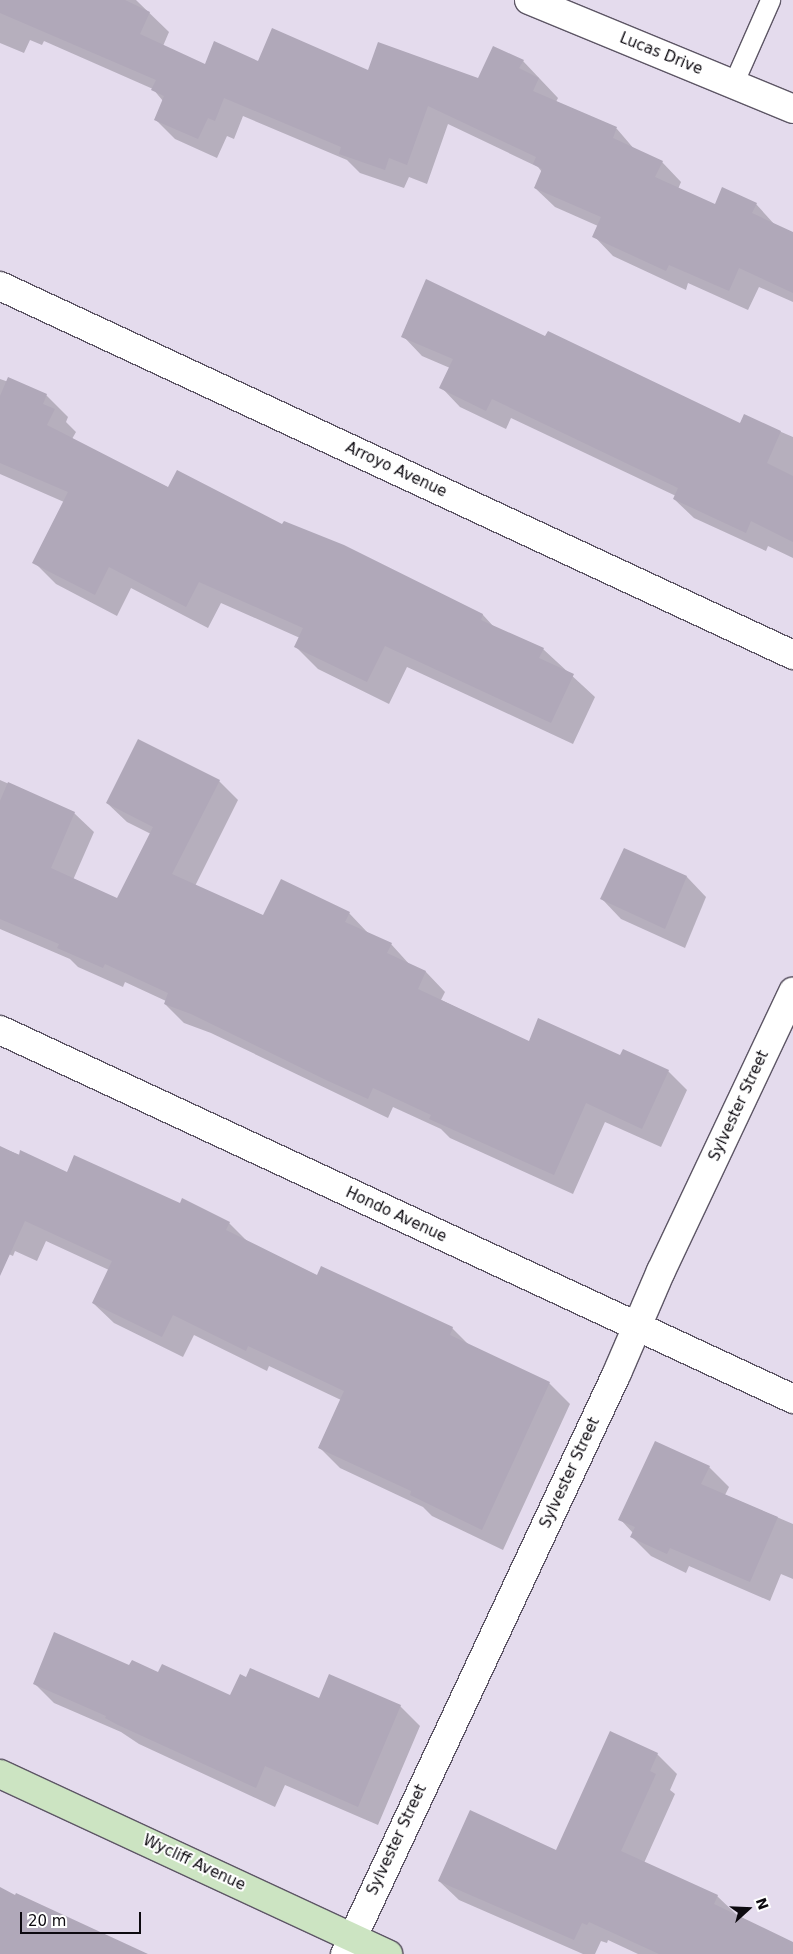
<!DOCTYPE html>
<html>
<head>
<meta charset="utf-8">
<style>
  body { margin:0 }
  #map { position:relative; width:793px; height:1954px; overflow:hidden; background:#e4dbed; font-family:"DejaVu Sans",sans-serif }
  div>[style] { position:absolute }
  .shadow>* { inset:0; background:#0003 }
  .building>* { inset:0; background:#b0a8b9 }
  .roads { filter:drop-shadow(1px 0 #5d5665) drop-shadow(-1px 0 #5d5665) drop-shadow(0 1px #5d5665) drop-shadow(0 -1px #5d5665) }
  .lane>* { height:19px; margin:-9.5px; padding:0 9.5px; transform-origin:9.5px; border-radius:9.5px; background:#fff }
  .street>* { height:28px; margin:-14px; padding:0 14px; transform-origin:14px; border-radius:14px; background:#fff }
  .secondary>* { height:28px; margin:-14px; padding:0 14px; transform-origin:14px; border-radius:14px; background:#cce4c2 }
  span { translate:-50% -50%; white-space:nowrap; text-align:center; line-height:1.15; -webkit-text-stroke:4px #fff; paint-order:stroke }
  .street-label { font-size:15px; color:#0d0a10 }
  .north { position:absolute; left:723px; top:1884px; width:50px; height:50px; -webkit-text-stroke:4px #fff; paint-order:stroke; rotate:70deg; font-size:14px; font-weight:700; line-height:20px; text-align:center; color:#0d0a10 }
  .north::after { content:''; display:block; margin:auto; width:18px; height:22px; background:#0d0a10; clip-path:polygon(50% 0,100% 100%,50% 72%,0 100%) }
  .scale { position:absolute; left:20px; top:1912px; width:121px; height:22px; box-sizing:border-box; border:2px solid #0d0a10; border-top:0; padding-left:6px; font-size:15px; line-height:18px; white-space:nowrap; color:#0d0a10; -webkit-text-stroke:4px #fff; paint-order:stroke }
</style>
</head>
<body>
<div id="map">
  <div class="shadow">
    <i style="clip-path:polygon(0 0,136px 0,169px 32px,163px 46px,205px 66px,259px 63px,479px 80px,523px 61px,558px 98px,556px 102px,617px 129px,635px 150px,662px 162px,681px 182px,678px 189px,715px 206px,756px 204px,775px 225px,793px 233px,793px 302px,759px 287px,748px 310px,688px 283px,686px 290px,613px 256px,594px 236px,598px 226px,555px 207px,535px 188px,542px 172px,538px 167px,448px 124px,427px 184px,409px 177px,404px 188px,360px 173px,347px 160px,243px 116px,234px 139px,227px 136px,217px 158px,175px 139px,155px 119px,163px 101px,153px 89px,44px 41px,42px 45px,30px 40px,24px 53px,0 43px)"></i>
    <i style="clip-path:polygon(403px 336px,546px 337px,740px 424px,744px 416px,793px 437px,793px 558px,768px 546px,766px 551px,694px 518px,674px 499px,676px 496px,511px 418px,506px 429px,460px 407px,441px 387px,450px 368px,422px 356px)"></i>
    <i style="clip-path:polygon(0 379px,46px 395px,68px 417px,66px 422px,76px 432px,72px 439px,169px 488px,343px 546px,483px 615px,494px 627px,543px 649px,595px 697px,573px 744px,407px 667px,389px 704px,318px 669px,296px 647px,300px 638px,221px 603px,208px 628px,131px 588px,117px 616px,56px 584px,34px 562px,64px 502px,0 474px)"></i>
    <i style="clip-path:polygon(0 780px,74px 813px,94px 832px,73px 880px,118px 900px,151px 834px,127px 822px,107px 803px,219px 781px,238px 800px,195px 886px,264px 916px,349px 913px,368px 933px,391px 944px,410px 965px,426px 972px,445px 992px,441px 1000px,529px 1042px,621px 1057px,668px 1071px,687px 1090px,661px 1147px,605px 1122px,573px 1194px,450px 1138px,441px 1129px,393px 1107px,388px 1118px,211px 1033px,184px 1023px,165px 1004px,166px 1001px,125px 982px,123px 987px,78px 967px,70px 959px,0 929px)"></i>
    <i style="clip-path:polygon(624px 849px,687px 877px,706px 897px,685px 948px,621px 919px,602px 899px)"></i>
    <i style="clip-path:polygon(0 1147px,67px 1174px,181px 1204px,229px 1223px,248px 1242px,318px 1276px,452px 1328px,470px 1346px,549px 1383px,570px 1404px,503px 1550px,432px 1516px,423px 1507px,340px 1468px,319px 1447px,341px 1400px,269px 1366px,267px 1371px,194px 1335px,183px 1357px,114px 1323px,93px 1303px,109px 1270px,46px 1241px,37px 1261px,15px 1251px,13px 1256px,0 1250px)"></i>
    <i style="clip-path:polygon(709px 1467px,729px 1487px,725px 1495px,793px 1524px,793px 1579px,781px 1574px,770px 1601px,689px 1566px,686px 1573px,651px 1556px,632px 1537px,633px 1533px,620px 1519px)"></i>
    <i style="clip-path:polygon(130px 1667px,231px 1696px,400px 1706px,420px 1726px,378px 1825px,285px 1785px,275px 1807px,139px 1744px,121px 1732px,54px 1703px,35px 1684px)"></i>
    <i style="clip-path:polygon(657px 1754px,677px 1774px,670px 1790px,675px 1794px,644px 1863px,717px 1896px,737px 1915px,793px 1946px,793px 1954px,638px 1954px,608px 1940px,607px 1943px,601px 1941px,595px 1954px,583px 1954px,459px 1900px,439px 1881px,557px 1851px)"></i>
  </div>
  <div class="building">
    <i style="clip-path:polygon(0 0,125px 0,150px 12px,140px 34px,205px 64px,214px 41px,258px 61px,272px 28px,368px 70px,378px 42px,478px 78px,493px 46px,524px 60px,519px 68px,539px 78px,533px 91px,617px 127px,613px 138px,663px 161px,655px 177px,715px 204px,722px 187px,757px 203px,752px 213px,793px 232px,793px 293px,739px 268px,729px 291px,669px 265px,666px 271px,592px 237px,601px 217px,534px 188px,542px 169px,533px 164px,536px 157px,428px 106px,407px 165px,389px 158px,385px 170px,339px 154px,341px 147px,224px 98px,215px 121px,208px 118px,198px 139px,154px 120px,164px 96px,151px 90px,156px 80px,0 13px)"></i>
    <i style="clip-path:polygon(426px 279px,545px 336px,548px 331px,740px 423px,744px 414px,781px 431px,767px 463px,793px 476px,793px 542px,751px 521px,746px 533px,673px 499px,678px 488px,492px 399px,486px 411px,439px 388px,453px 359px,401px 337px)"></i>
    <i style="clip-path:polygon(8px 377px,47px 394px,43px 404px,55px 409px,47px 425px,168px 487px,177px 470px,282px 524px,284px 521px,344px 545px,483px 614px,481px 620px,544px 648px,539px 658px,574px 674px,551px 723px,385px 646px,367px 682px,294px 647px,303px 628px,199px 582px,186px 607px,109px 567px,95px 595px,32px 563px,68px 492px,0 463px,0 396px)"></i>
    <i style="clip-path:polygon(138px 739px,220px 780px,172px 874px,263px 915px,281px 879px,350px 912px,345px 922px,392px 943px,387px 953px,426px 971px,418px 989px,529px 1041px,538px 1018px,620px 1055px,623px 1049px,669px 1070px,642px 1129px,586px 1103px,554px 1175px,429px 1119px,431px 1115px,373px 1088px,368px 1099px,326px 1080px,191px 1014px,164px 1004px,168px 993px,105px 964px,103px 968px,57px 948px,59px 944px,0 919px,0 801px,8px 782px,75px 812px,51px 868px,117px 898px,153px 827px,106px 803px)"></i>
    <i style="clip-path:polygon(624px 848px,687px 876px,665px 929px,600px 899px)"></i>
    <i style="clip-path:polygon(0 1146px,19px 1155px,20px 1150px,67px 1172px,74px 1155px,180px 1203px,182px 1198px,230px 1222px,226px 1230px,317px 1275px,321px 1266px,453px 1327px,450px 1335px,550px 1382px,482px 1530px,410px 1495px,411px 1491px,318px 1448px,344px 1391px,248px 1346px,246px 1351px,173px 1315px,162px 1337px,92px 1303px,112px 1261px,25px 1221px,0 1276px)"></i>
    <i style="clip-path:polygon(655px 1441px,710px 1466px,701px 1484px,778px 1517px,750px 1582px,670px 1548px,667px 1554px,647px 1545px,630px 1537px,635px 1527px,618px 1520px)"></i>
    <i style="clip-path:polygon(54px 1632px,129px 1665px,132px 1660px,158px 1672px,162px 1664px,230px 1695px,240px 1674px,246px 1677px,250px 1668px,319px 1698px,329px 1674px,401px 1705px,358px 1807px,265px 1766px,256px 1788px,118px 1725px,105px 1718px,106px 1716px,33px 1684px)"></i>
    <i style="clip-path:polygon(610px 1731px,658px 1753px,650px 1771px,656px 1774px,621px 1851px,718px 1895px,714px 1904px,793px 1942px,793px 1954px,659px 1954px,589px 1922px,587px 1925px,582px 1923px,574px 1940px,438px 1881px,470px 1810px,556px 1850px)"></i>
    <i style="clip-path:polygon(0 1887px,15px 1895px,16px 1893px,148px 1954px,0 1954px)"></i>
  </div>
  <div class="roads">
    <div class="lane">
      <i style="left:733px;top:84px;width:92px;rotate:-66.2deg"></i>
    </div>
    <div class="street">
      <i style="left:529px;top:0;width:286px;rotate:22.4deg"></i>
      <i style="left:0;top:286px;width:875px;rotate:24.95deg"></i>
      <i style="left:0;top:1030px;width:875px;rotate:24.95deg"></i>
      <i style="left:345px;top:1954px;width:642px;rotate:-64.91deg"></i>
      <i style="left:617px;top:1373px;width:111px;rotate:-66.7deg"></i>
      <i style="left:661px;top:1271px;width:309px;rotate:-64.7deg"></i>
    </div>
    <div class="secondary">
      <i style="left:0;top:1774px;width:428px;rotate:24.9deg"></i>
    </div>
  </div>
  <div class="street-label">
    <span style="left:661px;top:54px;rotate:22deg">Lucas Drive</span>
    <span style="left:396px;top:470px;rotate:25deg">Arroyo Avenue</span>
    <span style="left:739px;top:1106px;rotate:-65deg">Sylvester Street</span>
    <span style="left:396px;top:1215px;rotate:25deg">Hondo Avenue</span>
    <span style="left:570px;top:1473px;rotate:-65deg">Sylvester Street</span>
    <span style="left:397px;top:1840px;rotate:-65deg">Sylvester Street</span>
    <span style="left:194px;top:1863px;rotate:25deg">Wycliff Avenue</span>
  </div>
  <div class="north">N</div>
  <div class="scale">20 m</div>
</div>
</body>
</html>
